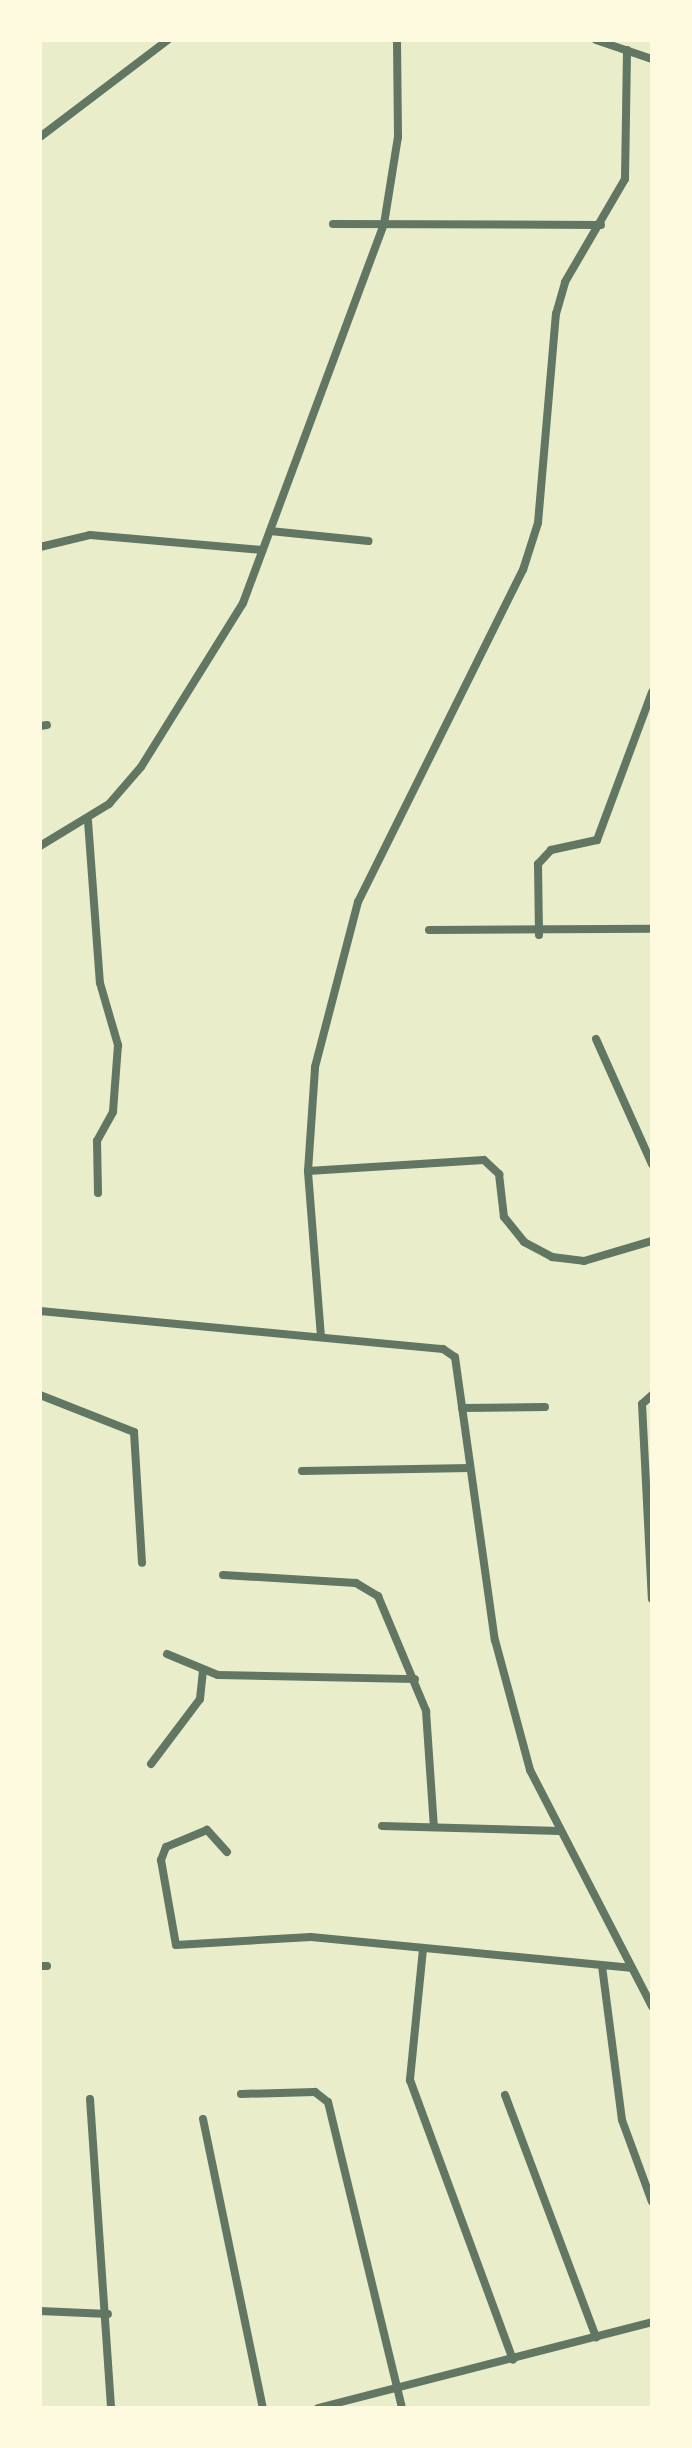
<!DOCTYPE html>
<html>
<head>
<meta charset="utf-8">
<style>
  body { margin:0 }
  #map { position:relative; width:692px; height:2448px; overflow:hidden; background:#e9edc9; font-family:"Sofia Sans Condensed",sans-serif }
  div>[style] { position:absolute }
  .minor>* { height:8px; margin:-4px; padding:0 4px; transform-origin:4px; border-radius:4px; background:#617663 }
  span { translate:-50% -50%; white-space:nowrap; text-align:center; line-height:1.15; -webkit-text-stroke:8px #fefae0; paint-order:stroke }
  .frame { position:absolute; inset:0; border:42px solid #fefae0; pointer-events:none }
</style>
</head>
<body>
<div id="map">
  <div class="minor">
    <i style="left:596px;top:40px;width:59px;rotate:18.7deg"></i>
    <i style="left:40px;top:137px;width:161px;rotate:-37.2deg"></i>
    <i style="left:333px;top:224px;width:268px;rotate:0.2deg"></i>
    <i style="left:270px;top:531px;width:99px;rotate:5.8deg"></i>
    <i style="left:40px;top:547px;width:51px;rotate:-13.5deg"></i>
    <i style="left:90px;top:535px;width:173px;rotate:5deg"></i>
    <i style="left:40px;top:726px;width:7px;rotate:-8deg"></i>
    <i style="left:88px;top:821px;width:162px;rotate:85.8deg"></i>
    <i style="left:100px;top:983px;width:65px;rotate:73.8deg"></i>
    <i style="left:118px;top:1045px;width:67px;rotate:94.3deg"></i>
    <i style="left:113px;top:1112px;width:33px;rotate:119deg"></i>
    <i style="left:97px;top:1141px;width:52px;rotate:88.9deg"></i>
    <i style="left:40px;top:846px;width:81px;rotate:-31.3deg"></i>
    <i style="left:109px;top:804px;width:49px;rotate:-49.1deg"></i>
    <i style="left:141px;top:767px;width:193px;rotate:-58.1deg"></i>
    <i style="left:243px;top:603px;width:404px;rotate:-69.6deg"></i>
    <i style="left:384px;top:224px;width:88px;rotate:-80.9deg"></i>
    <i style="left:398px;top:137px;width:97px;rotate:-90.6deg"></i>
    <i style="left:429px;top:930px;width:223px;rotate:-0.3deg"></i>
    <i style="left:539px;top:935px;width:71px;rotate:-90.8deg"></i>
    <i style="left:538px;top:864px;width:19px;rotate:-47deg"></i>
    <i style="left:551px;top:850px;width:47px;rotate:-12.3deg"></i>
    <i style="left:597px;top:840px;width:158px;rotate:-69.6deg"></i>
    <i style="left:596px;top:1039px;width:137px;rotate:65.9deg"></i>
    <i style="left:308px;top:1171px;width:176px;rotate:-3.6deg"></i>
    <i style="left:484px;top:1160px;width:21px;rotate:43deg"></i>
    <i style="left:499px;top:1174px;width:43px;rotate:83.4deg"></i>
    <i style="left:504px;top:1217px;width:32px;rotate:51deg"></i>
    <i style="left:524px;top:1242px;width:32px;rotate:28deg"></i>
    <i style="left:552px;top:1257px;width:32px;rotate:7deg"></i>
    <i style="left:584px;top:1261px;width:71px;rotate:-16.4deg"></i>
    <i style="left:40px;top:1311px;width:405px;rotate:5.4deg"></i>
    <i style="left:443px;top:1349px;width:14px;rotate:34deg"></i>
    <i style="left:455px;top:1357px;width:286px;rotate:82deg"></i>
    <i style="left:495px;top:1640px;width:135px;rotate:74.9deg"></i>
    <i style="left:530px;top:1770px;width:266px;rotate:62.7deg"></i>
    <i style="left:321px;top:1337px;width:167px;rotate:-94.5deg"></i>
    <i style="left:308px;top:1171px;width:104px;rotate:-86.1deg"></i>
    <i style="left:315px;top:1067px;width:171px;rotate:-75.4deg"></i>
    <i style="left:358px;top:902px;width:371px;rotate:-63.6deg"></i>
    <i style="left:523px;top:570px;width:49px;rotate:-72.3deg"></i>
    <i style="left:538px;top:523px;width:210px;rotate:-85.1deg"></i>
    <i style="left:556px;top:314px;width:33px;rotate:-74deg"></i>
    <i style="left:565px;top:282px;width:119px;rotate:-59.8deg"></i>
    <i style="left:625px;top:179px;width:129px;rotate:-89.1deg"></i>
    <i style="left:40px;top:1395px;width:101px;rotate:21.5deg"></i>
    <i style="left:134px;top:1432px;width:131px;rotate:86.5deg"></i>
    <i style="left:652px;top:1395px;width:13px;rotate:138deg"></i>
    <i style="left:642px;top:1404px;width:195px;rotate:87.1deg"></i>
    <i style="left:462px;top:1408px;width:83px;rotate:-0.7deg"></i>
    <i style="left:302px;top:1471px;width:168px;rotate:-1deg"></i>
    <i style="left:223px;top:1575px;width:133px;rotate:3.4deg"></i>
    <i style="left:356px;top:1583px;width:26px;rotate:31deg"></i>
    <i style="left:378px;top:1596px;width:125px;rotate:67.3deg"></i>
    <i style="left:426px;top:1711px;width:116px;rotate:86.1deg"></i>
    <i style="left:167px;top:1654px;width:55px;rotate:22.4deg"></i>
    <i style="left:218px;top:1675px;width:197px;rotate:1.2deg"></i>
    <i style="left:151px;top:1764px;width:81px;rotate:-53deg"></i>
    <i style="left:200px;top:1699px;width:27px;rotate:-84deg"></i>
    <i style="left:382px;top:1826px;width:177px;rotate:1.6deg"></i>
    <i style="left:227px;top:1852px;width:30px;rotate:-132deg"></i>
    <i style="left:207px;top:1830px;width:44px;rotate:157.5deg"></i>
    <i style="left:166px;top:1847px;width:14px;rotate:111deg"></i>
    <i style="left:161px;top:1860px;width:86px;rotate:80deg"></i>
    <i style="left:176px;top:1945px;width:135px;rotate:-3.4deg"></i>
    <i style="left:311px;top:1937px;width:321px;rotate:5.5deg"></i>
    <i style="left:423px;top:1949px;width:132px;rotate:95.7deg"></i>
    <i style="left:410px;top:2080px;width:298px;rotate:69.8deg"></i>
    <i style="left:40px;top:1966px;width:7px"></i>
    <i style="left:602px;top:1966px;width:155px;rotate:82.6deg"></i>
    <i style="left:622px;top:2120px;width:87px;rotate:69.9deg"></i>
    <i style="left:241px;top:2094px;width:74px;rotate:-1.5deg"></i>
    <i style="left:315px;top:2092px;width:16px;rotate:38deg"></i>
    <i style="left:328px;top:2102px;width:315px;rotate:76.4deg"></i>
    <i style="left:505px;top:2095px;width:259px;rotate:69.4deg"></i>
    <i style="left:90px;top:2099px;width:310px;rotate:86.1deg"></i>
    <i style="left:203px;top:2119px;width:295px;rotate:78.3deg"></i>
    <i style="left:40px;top:2311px;width:68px;rotate:2.5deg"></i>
    <i style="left:318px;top:2408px;width:345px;rotate:-14.4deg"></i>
  </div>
  <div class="frame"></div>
</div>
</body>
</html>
